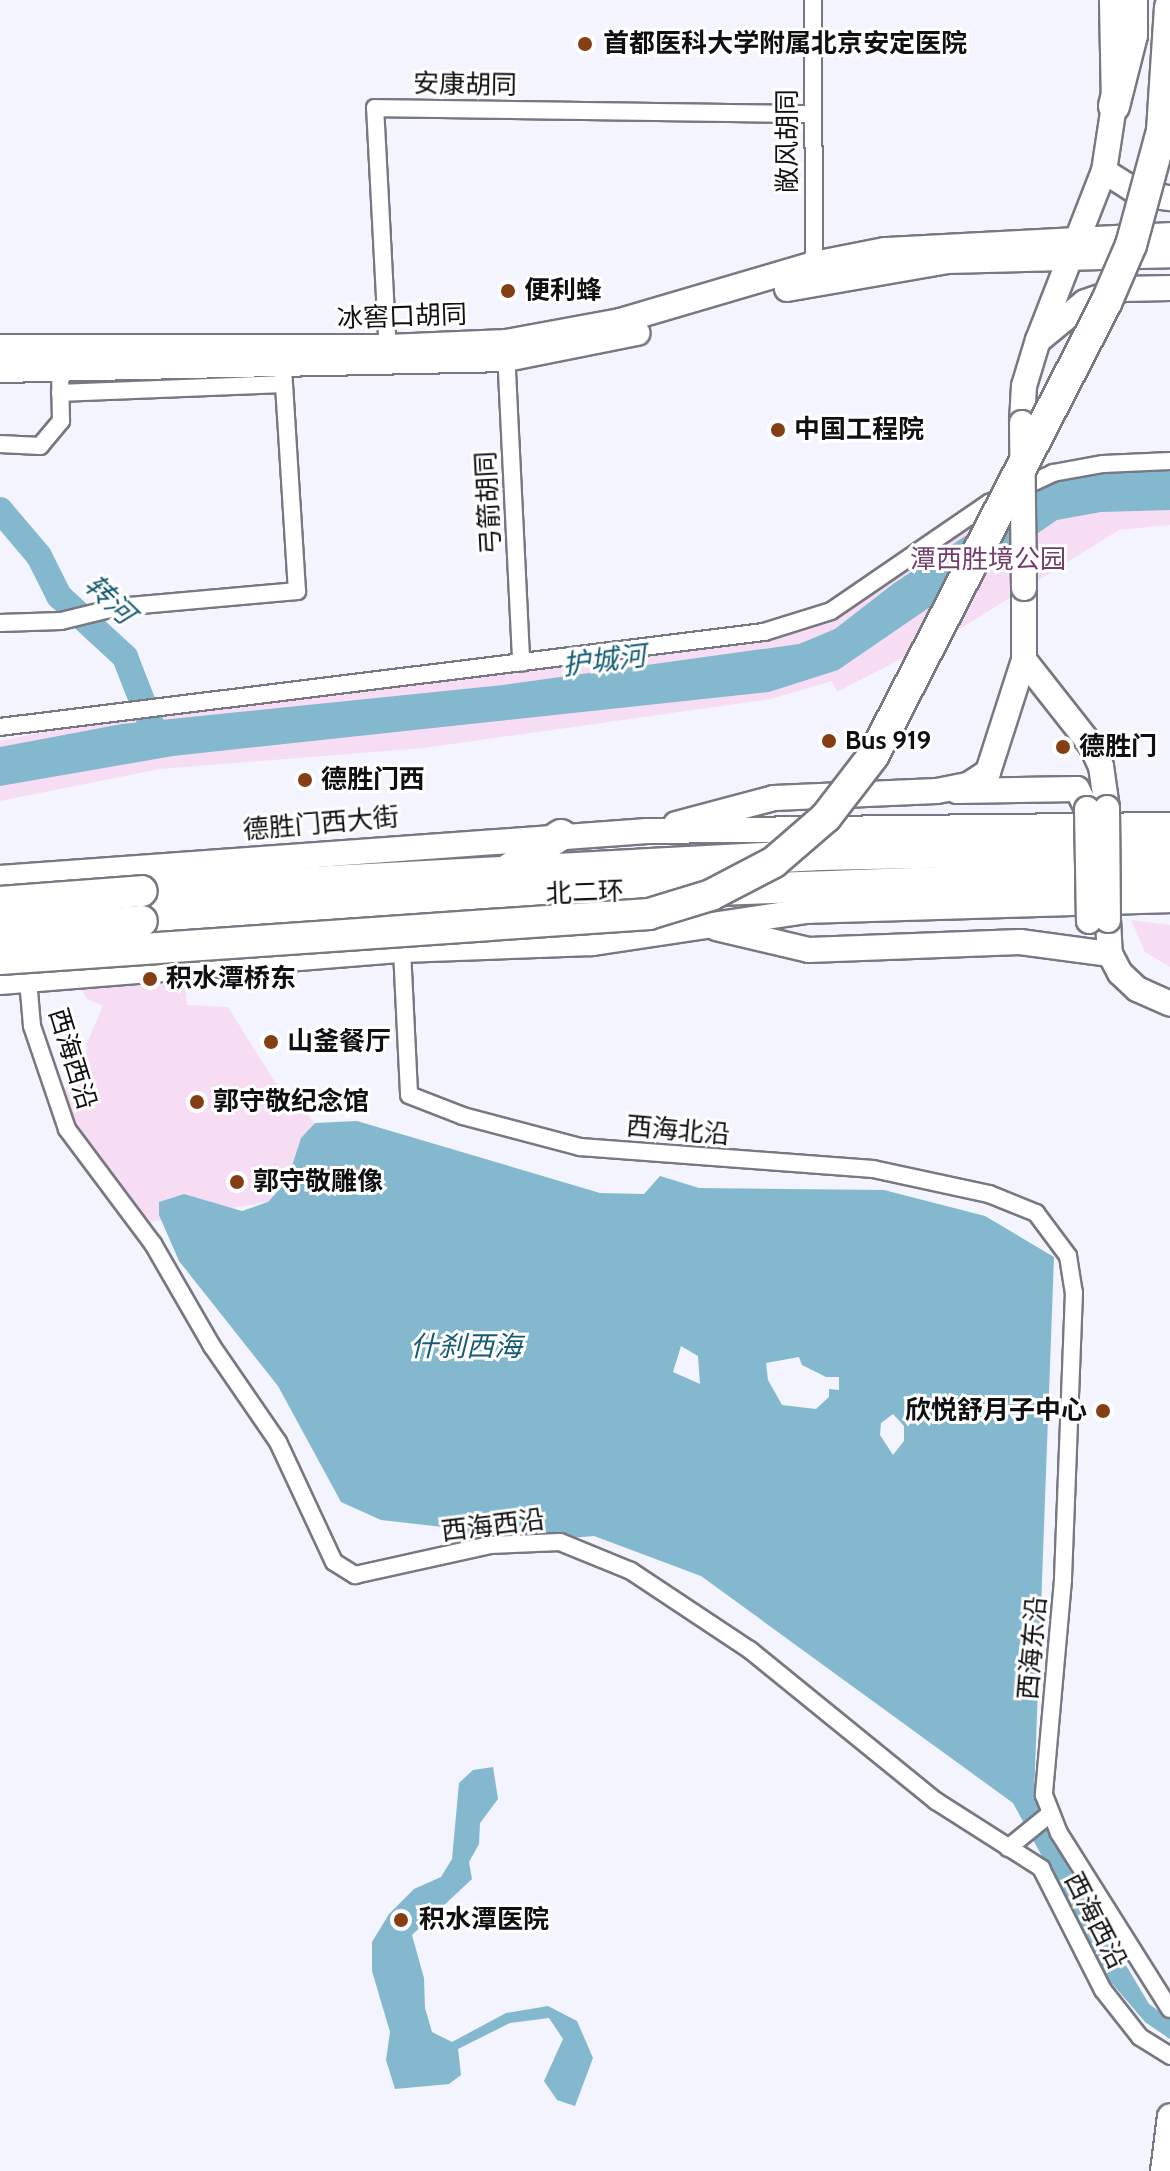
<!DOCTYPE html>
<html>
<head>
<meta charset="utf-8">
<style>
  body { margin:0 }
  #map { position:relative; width:1170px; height:2171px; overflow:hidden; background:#f3f4fe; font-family:Cabin,"Noto Sans SC",sans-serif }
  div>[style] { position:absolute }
  .green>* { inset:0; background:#f7ddf3 }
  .water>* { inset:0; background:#83b8cf }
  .river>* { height:26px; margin:-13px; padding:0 13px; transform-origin:13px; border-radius:13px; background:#83b8cf }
  .roads { filter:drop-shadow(2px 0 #777881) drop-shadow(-2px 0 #777881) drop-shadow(0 2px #777881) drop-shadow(0 -2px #777881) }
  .street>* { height:16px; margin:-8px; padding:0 8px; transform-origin:8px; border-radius:8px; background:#fff }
  .secondary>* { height:24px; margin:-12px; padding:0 12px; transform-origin:12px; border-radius:12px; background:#fff }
  .highway>* { height:30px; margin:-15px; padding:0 15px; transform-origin:15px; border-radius:15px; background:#fff }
  .bridges { filter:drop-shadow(2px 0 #777881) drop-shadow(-2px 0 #777881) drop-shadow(0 2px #777881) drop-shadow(0 -2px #777881) }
  .secondary-bridge>* { height:24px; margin:-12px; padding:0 12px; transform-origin:12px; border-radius:12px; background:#fff }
  .highway-bridge>* { height:30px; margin:-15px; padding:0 15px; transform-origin:15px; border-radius:15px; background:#fff }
  .dots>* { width:22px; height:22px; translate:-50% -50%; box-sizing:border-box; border:4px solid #fff; border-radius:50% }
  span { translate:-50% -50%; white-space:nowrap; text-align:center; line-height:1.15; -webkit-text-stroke:6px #fff; paint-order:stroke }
  .poi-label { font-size:26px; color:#101013; font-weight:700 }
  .left { translate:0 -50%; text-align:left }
  .right { translate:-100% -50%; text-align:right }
  .street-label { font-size:26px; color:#101013 }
  .park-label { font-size:26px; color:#723f6d }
  .water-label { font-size:28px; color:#155b72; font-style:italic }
</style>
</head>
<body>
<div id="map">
  <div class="green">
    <i style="clip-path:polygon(1170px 467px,1170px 525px,1119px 530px,963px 627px,837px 692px,832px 681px,771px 699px,424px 748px,160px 769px,0 801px,0 741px,94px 722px,760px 642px,843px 611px,968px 524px,1036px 485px,1100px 468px)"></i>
    <i style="clip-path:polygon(1131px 920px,1170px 925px,1170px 967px,1145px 952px)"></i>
    <i style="clip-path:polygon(185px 974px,187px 1005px,228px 1007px,275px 1082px,315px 1123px,301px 1138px,287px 1180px,268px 1202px,149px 1222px,74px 1124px,61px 1090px,84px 1077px,87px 1043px,103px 1006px,87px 999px,79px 985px)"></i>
  </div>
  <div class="water">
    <i style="clip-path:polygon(1170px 471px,1170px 510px,1101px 512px,1057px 520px,838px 670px,769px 692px,173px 756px,0 786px,0 747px,122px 724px,503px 685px,799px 644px,835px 629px,893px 584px,1042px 485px,1098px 473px)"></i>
    <i style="clip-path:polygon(evenodd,357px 1121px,600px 1193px,644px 1194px,660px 1176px,699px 1188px,884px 1190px,985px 1216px,1054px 1257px,1034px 1796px,1073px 1876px,1149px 2004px,1170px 2019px,1170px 2039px,1145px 2022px,1110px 1981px,1013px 1803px,701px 1576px,594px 1536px,490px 1545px,443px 1527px,381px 1520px,341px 1502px,278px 1386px,179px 1261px,159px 1215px,159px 1202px,184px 1194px,242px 1211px,268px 1202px,287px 1181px,301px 1138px,315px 1123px,357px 1121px,681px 1346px,698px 1356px,700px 1384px,673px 1372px,681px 1346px,357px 1121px,799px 1357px,802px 1365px,826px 1377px,839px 1377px,839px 1390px,829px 1389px,829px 1397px,816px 1409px,782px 1405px,768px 1380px,766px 1363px,799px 1357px,357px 1121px,893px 1414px,904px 1426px,904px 1441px,893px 1455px,880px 1435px,881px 1423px,893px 1414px)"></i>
    <i style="clip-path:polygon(493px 1767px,498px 1799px,480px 1823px,479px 1844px,469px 1862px,472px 1879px,412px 1935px,424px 1978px,425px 2008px,432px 2032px,452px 2042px,506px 2013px,548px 2006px,577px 2021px,593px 2058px,575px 2106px,557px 2100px,544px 2081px,563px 2039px,549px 2018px,510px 2023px,458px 2049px,461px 2075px,449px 2084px,395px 2089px,386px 2060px,390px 2032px,372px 1971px,372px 1942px,389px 1914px,414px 1889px,441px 1877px,452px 1859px,459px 1783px,473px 1770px)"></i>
  </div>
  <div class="river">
    <i style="left:0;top:510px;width:60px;rotate:49.7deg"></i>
    <i style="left:39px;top:556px;width:45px;rotate:63.4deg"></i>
    <i style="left:59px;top:596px;width:90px;rotate:42.7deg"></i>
    <i style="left:125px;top:657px;width:93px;rotate:68.7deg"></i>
  </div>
  <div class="roads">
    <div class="street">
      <i style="left:813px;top:0;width:272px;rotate:89.8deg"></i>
      <i style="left:506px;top:351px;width:312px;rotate:87.2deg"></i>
      <i style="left:388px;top:354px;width:246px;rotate:-93deg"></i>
      <i style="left:375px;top:108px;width:436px;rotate:0.8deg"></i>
      <i style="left:60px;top:393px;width:223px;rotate:-2.3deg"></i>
      <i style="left:0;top:444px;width:40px;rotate:2.9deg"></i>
      <i style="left:40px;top:446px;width:33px;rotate:-50deg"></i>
      <i style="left:61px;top:421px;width:51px;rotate:-91.1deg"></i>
      <i style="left:0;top:623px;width:61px;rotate:-1.9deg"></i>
      <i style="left:61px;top:621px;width:59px;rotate:-13.8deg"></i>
      <i style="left:118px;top:607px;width:180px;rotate:-5.1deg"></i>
      <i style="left:297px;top:591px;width:225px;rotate:-93.6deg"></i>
      <i style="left:0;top:727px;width:770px;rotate:-7.09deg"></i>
      <i style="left:764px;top:632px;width:70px;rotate:-17.4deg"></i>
      <i style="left:831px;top:611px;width:191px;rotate:-34.4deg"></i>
      <i style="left:989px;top:503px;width:71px;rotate:-25.1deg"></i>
      <i style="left:1053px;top:473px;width:51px;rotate:-10.2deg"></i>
      <i style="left:1103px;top:464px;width:67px;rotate:-2.6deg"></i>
      <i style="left:402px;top:950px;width:145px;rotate:87.2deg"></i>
      <i style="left:409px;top:1095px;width:58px;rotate:21.3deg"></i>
      <i style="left:463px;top:1116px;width:121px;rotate:14.8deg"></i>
      <i style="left:580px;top:1147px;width:294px;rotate:4.3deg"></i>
      <i style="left:873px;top:1169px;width:119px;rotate:12.2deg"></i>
      <i style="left:989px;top:1194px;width:51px;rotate:22deg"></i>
      <i style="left:1036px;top:1213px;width:54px;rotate:53.3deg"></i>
      <i style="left:1068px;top:1256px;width:36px;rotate:81deg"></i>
      <i style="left:1074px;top:1292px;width:288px;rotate:92.2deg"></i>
      <i style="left:1063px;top:1580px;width:216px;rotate:95.1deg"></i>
      <i style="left:1044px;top:1795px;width:41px;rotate:68.5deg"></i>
      <i style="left:1059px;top:1833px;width:208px;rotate:57.8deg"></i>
      <i style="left:28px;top:980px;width:46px;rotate:85deg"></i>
      <i style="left:32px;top:1026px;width:109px;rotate:71.2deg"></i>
      <i style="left:67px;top:1129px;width:144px;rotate:53.2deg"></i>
      <i style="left:153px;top:1244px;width:118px;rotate:60deg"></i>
      <i style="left:212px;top:1346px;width:116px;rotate:55.5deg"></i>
      <i style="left:278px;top:1442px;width:132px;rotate:65deg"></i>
      <i style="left:334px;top:1562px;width:25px;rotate:32deg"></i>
      <i style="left:355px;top:1575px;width:138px;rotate:-12.5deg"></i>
      <i style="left:490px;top:1545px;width:70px;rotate:-2.5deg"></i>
      <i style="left:560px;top:1542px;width:77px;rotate:22.2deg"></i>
      <i style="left:631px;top:1571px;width:143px;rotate:33.6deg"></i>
      <i style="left:750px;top:1650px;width:240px;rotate:39.1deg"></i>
      <i style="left:936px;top:1801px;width:125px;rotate:32.5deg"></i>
      <i style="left:1041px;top:1868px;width:137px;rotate:63.1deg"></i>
      <i style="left:1103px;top:1990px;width:60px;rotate:51.8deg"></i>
      <i style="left:1140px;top:2037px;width:36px;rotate:32deg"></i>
      <i style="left:1008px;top:1848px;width:55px;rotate:-39.1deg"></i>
    </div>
    <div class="secondary">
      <i style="left:1104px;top:171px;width:43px;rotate:32.6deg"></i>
      <i style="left:1140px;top:194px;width:30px;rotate:8deg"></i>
      <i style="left:787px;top:289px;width:162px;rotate:-9.9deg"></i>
      <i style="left:947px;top:261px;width:223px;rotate:-1.5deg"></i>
      <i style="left:1040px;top:339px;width:58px;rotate:-39.4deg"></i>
      <i style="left:1085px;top:302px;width:40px;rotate:-18.9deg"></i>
      <i style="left:1123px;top:289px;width:47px;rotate:-1.2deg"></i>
      <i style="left:0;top:347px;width:388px"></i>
      <i style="left:388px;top:347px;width:118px;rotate:-2.4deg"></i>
      <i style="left:506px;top:342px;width:116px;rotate:-10.4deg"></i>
      <i style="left:620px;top:321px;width:202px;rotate:-16.4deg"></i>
      <i style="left:814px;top:264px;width:72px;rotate:-11.2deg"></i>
      <i style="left:885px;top:250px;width:285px;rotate:-3deg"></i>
      <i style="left:0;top:370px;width:507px;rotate:-1.24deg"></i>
      <i style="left:507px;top:359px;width:133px;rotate:-11.3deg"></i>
      <i style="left:1022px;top:423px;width:37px;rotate:-87deg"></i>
      <i style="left:1024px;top:386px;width:48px;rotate:-73.1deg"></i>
      <i style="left:1038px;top:340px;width:181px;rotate:-68.7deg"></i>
      <i style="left:1104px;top:171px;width:66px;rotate:-81.3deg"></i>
      <i style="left:1114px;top:106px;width:106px;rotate:-91.1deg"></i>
      <i style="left:1024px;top:660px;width:108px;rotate:51.8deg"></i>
      <i style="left:1091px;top:745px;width:23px;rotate:65deg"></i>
      <i style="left:1101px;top:766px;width:42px;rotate:81.9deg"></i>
      <i style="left:957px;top:791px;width:120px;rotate:-1deg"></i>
      <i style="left:1077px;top:789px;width:22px;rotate:63deg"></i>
      <i style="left:676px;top:824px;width:101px;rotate:-14.9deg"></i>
      <i style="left:774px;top:798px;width:163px;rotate:-2.5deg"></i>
      <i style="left:937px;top:791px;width:32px;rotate:-11deg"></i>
      <i style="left:968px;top:785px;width:24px;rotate:-33deg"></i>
      <i style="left:988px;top:772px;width:118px;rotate:-72.2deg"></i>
      <i style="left:1024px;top:660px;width:72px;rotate:-90deg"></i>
      <i style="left:0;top:878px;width:649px;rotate:-4.15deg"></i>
      <i style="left:647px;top:831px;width:523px;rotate:-0.66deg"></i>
      <i style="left:1108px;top:920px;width:34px;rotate:87deg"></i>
      <i style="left:1110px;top:954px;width:21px;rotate:62deg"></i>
      <i style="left:1120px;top:973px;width:23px;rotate:43deg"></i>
      <i style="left:1137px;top:989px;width:36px;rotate:24deg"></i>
      <i style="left:716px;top:928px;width:96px;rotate:13.3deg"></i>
      <i style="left:809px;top:950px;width:211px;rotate:-2.2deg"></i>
      <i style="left:1020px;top:942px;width:91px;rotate:7.6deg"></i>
      <i style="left:0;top:982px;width:403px;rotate:-4.6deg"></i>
      <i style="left:402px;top:950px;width:190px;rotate:-2.1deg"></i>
      <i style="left:592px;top:943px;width:217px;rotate:-8.5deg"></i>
      <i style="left:807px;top:911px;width:363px;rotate:-1.7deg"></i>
      <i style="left:1163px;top:2171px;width:55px;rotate:-82.7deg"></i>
    </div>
    <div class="highway">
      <i style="left:1114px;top:106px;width:73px;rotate:-75.8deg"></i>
      <i style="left:1132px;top:35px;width:35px;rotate:-90deg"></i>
      <i style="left:509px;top:869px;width:62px;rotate:-33.2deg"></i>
      <i style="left:142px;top:891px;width:679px;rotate:-3.04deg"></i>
      <i style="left:820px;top:855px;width:350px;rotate:-1.1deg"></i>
      <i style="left:142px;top:921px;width:207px;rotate:-5deg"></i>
      <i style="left:348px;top:903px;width:823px;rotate:-2.02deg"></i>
    </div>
  </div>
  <div class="bridges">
    <div class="secondary-bridge">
      <i style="left:1022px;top:423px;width:165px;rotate:89.3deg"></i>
      <i style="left:1107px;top:808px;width:112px;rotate:89.5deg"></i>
      <i style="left:1087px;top:809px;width:112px;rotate:89deg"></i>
    </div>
    <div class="highway-bridge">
      <i style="left:0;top:902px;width:142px;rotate:-4.4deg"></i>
      <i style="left:0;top:930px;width:142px;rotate:-3.6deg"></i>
      <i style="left:0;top:959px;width:651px;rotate:-3.97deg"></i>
      <i style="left:649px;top:914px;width:65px;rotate:-17deg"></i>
      <i style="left:711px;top:895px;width:71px;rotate:-27.6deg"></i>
      <i style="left:774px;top:862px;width:69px;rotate:-40.9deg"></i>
      <i style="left:826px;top:817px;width:77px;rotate:-52.4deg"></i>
      <i style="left:873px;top:756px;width:509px;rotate:-62.78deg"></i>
      <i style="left:1106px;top:303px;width:63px;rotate:-66.7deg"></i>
      <i style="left:1131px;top:245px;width:118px;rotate:-74.8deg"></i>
      <i style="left:1162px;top:131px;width:124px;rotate:-86.3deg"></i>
    </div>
  </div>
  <div class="dots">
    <i style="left:585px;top:44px;background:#844014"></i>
    <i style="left:508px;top:291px;background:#844014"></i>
    <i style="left:778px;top:430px;background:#844014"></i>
    <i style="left:829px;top:741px;background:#844014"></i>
    <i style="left:1063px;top:747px;background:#844014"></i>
    <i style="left:305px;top:780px;background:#844014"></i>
    <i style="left:150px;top:979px;background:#844014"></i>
    <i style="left:271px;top:1042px;background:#844014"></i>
    <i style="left:197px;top:1102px;background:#844014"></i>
    <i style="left:237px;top:1182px;background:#844014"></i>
    <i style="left:1103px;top:1411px;background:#844014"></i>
    <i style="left:401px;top:1920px;background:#844014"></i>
  </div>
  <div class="poi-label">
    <span class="left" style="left:603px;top:44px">首都医科大学附属北京安定医院</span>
    <span class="left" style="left:524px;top:291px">便利蜂</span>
    <span class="left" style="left:794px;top:430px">中国工程院</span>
    <span class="left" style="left:845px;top:741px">Bus 919</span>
    <span class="left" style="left:1079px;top:747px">德胜门</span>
    <span class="left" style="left:321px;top:780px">德胜门西</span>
    <span class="left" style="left:166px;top:979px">积水潭桥东</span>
    <span class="left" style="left:287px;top:1042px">山釜餐厅</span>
    <span class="left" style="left:213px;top:1102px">郭守敬纪念馆</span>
    <span class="left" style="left:253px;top:1182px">郭守敬雕像</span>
    <span class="right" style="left:1087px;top:1411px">欣悦舒月子中心</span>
    <span class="left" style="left:419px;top:1920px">积水潭医院</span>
  </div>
  <div class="street-label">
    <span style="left:465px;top:85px;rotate:1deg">安康胡同</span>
    <span style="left:788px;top:141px;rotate:-90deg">敞风胡同</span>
    <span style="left:402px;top:317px;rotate:-2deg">冰窖口胡同</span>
    <span style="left:489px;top:503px;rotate:-93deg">弓箭胡同</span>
    <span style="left:321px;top:824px;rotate:-5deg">德胜门西大街</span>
    <span style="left:585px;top:893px;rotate:-2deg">北二环</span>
    <span style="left:72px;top:1059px;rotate:73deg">西海西沿</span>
    <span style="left:678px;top:1131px;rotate:5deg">西海北沿</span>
    <span style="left:493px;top:1526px;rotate:-7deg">西海西沿</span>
    <span style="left:1033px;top:1648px;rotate:-85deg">西海东沿</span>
    <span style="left:1095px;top:1921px;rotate:63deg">西海西沿</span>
  </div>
  <div class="park-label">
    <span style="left:988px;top:560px">潭西胜境公园</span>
  </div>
  <div class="water-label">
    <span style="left:110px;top:599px;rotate:44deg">转河</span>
    <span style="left:604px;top:660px;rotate:-7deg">护城河</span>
    <span style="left:466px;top:1346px">什刹西海</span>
  </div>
</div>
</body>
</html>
